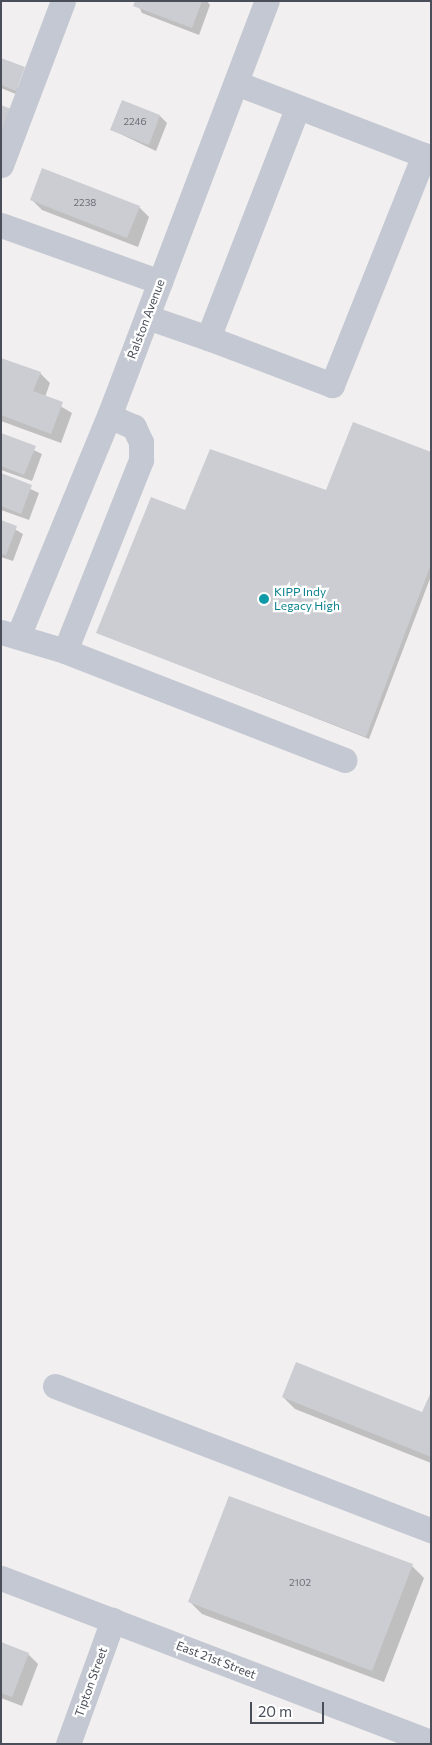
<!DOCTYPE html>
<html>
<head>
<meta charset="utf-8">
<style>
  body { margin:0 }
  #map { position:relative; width:432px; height:1745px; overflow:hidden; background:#f1efef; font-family:Commissioner,sans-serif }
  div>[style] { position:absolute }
  .shadow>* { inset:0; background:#0003 }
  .building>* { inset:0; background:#cccdd2 }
  .minor>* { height:25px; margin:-12.5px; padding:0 12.5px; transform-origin:12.5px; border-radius:12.5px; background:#c4c8d2 }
  .dots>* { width:14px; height:14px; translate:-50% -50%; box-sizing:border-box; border:2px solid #fff; border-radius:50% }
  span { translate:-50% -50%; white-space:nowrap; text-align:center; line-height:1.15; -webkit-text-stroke:4.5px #fff; paint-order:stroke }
  .number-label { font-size:10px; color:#6a6e77 }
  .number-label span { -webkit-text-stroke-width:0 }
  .street-label { font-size:12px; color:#494e59 }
  .culture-label { font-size:12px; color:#0d838f }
  .left { translate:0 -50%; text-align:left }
  .frame { position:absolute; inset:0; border:2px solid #494e59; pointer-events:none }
  .scale { position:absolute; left:250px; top:1702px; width:74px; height:22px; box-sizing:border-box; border:2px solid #494e59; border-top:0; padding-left:6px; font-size:15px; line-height:18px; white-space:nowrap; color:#494e59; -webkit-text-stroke:4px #fff; paint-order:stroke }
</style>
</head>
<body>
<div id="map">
  <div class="shadow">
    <i style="clip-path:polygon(136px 1px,207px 1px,210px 5px,199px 35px,142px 13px)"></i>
    <i style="clip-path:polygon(1px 59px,23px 97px,1px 88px)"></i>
    <i style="clip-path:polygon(160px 116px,167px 123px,156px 151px,112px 130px)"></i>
    <i style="clip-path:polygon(32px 200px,139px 207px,149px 217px,138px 247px,42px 210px)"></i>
    <i style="clip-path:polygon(1px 359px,40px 373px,50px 383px,45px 397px,72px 413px,61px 443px,1px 421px)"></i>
    <i style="clip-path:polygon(1px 434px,42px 454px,32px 481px,1px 470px)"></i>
    <i style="clip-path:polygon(431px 454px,431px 576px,369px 739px,98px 633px,185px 511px,327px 491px)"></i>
    <i style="clip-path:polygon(1px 475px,39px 493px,29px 520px,1px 510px)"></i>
    <i style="clip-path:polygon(1px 521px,23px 534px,13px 561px,1px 557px)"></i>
    <i style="clip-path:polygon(431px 1395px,431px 1463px,295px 1409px,283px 1397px,423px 1414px)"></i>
    <i style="clip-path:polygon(412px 1566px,424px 1578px,384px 1682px,202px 1614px,190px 1602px)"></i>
    <i style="clip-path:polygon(1px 1643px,28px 1654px,38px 1664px,22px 1706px,1px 1698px)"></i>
  </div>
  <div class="building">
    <i style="clip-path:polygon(135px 1px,202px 1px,192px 28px,133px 6px)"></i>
    <i style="clip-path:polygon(1px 58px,25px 67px,16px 91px,1px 85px)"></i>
    <i style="clip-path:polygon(122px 100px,160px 115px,149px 145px,110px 130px)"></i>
    <i style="clip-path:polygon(1px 105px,11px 109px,1px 134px)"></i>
    <i style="clip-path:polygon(42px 168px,140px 206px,127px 238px,30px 200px)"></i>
    <i style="clip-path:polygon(1px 358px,41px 372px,33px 391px,63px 402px,51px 434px,1px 415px)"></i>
    <i style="clip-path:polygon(353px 422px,431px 452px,431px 564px,366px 737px,96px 633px,151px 497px,185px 510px,210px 449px,326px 490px)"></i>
    <i style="clip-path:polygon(1px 433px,36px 446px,24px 475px,1px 466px)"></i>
    <i style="clip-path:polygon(1px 473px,32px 485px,21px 514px,1px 506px)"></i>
    <i style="clip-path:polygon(1px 520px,17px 526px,6px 555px,1px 554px)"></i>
    <i style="clip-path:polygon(296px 1362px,422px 1412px,431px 1392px,431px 1457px,282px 1397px)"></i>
    <i style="clip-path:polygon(229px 1496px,413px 1564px,372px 1671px,188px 1602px)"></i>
    <i style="clip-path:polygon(1px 1642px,29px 1653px,12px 1697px,1px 1693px)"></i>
  </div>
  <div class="minor">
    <i style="left:236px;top:83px;width:201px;rotate:21deg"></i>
    <i style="left:424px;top:155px;width:248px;rotate:111.8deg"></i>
    <i style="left:332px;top:385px;width:133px;rotate:-159.2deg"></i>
    <i style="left:208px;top:338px;width:246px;rotate:-68.8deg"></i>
    <i style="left:1px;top:165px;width:175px;rotate:-69.3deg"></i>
    <i style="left:1px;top:225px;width:169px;rotate:19.7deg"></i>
    <i style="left:147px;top:317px;width:65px;rotate:19deg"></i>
    <i style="left:1px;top:632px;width:67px;rotate:16.5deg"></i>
    <i style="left:65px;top:651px;width:300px;rotate:21.3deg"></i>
    <i style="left:19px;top:634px;width:236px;rotate:-67.6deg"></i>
    <i style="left:109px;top:416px;width:444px;rotate:-69.2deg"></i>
    <i style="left:65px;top:651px;width:206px;rotate:-68.3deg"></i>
    <i style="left:141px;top:460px;width:18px;rotate:-90deg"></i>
    <i style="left:141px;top:442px;width:17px;rotate:-115deg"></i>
    <i style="left:134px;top:427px;width:27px;rotate:-156deg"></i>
    <i style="left:55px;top:1386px;width:403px;rotate:21deg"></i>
    <i style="left:1px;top:1578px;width:460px;rotate:20.9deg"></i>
    <i style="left:68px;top:1744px;width:132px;rotate:-70.1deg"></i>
  </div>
  <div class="dots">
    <i style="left:264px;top:599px;background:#0f9aa8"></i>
  </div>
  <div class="number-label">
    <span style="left:135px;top:122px">2246</span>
    <span style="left:85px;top:203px">2238</span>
    <span style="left:300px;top:1583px">2102</span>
  </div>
  <div class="street-label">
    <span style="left:146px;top:319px;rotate:-69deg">Ralston Avenue</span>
    <span style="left:216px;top:1660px;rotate:21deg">East 21st Street</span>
    <span style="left:91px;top:1682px;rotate:-70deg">Tipton Street</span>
  </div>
  <div class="culture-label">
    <span class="left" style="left:274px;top:599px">KIPP Indy<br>Legacy High</span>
  </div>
  <div class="frame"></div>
  <div class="scale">20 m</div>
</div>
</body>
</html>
